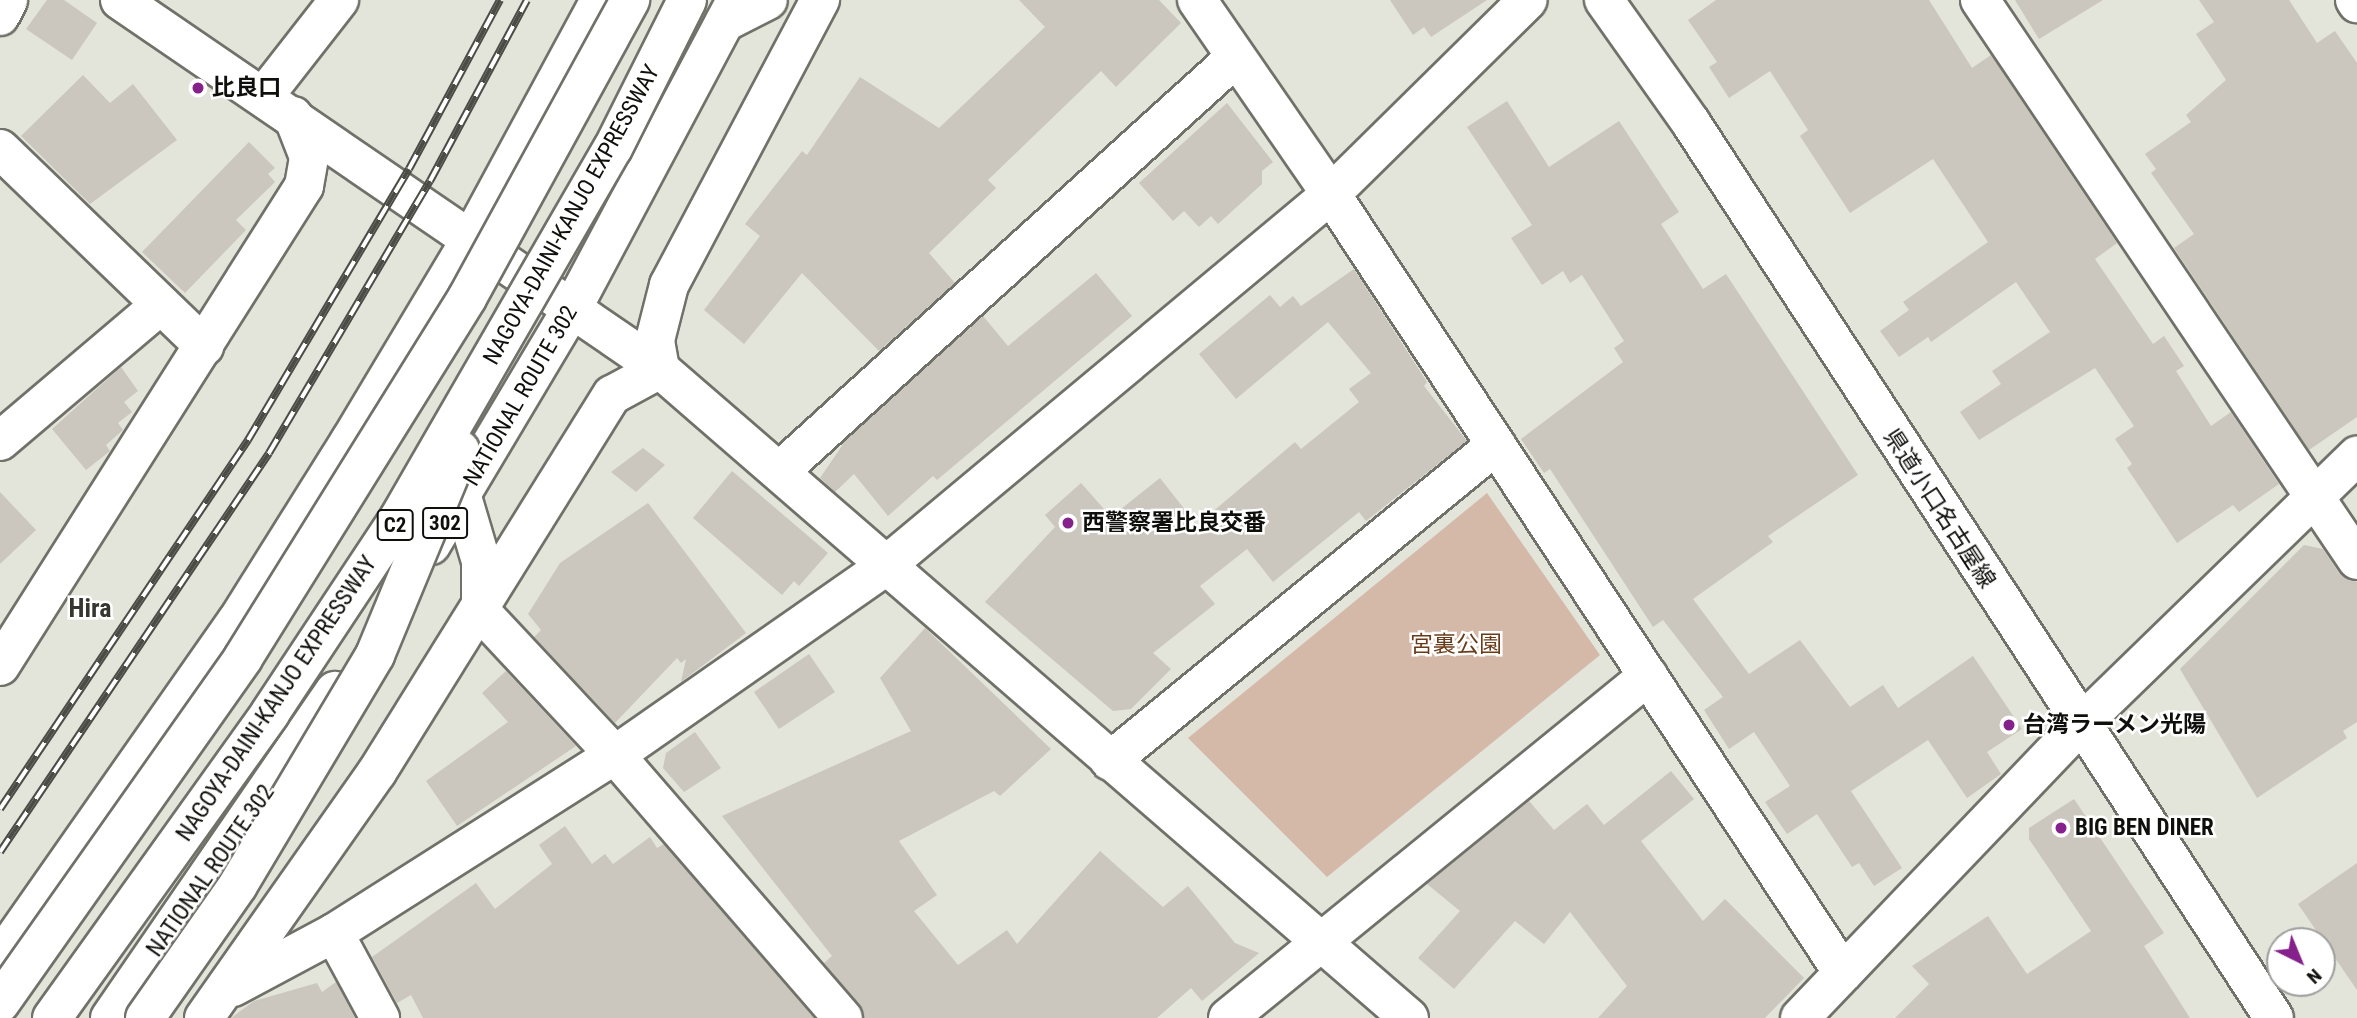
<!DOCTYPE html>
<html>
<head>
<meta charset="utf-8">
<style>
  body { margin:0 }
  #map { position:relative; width:2357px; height:1018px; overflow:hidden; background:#e3e4da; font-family:"Roboto Condensed","Noto Sans JP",sans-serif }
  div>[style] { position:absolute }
  .green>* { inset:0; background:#d5b9a8 }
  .building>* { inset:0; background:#ccc7be }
  .roads { filter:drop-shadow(2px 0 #707169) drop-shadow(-2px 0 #707169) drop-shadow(0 2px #707169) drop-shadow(0 -2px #707169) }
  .street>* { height:38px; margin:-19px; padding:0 19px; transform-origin:19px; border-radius:19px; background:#fff }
  .secondary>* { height:38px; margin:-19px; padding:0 19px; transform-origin:19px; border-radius:19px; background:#fff }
  .highway>* { height:38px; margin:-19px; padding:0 19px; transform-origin:19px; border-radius:19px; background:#fff }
  .rail>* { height:8px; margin-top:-4px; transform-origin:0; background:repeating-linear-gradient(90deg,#fff 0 16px,#4b4c46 0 32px); box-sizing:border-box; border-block:2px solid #4b4c46 }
  .bridges { filter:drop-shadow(2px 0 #707169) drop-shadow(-2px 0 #707169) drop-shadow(0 2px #707169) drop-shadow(0 -2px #707169) }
  .highway-bridge>* { height:38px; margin:-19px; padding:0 19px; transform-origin:19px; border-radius:19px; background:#fff }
  .dots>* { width:19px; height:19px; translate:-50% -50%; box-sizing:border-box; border:4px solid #fff; border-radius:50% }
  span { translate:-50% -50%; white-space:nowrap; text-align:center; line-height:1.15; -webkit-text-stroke:5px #fff; paint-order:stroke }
  .shield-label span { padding:2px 5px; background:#fff; border:2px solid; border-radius:5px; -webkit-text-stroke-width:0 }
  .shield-label { font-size:21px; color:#0f100c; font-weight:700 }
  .poi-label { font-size:23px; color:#0f100c; font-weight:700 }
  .left { translate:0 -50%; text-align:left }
  .street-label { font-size:23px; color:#0f100c }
  .park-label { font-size:23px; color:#6a3b18 }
  .quarter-label { font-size:26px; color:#35362f; font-weight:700 }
  .north { position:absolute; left:2266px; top:927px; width:70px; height:70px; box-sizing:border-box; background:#fff; border:2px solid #9f9f9e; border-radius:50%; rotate:137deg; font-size:19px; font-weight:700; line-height:28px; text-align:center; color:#0f100c }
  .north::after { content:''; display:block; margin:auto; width:24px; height:32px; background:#84218b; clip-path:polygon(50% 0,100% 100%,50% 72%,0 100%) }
</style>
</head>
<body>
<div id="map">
  <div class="green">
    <i style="clip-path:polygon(1487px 493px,1600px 655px,1327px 877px,1188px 738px)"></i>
  </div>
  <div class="building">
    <i style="clip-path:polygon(47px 0,64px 0,97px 23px,72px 60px,26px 29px)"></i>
    <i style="clip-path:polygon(1019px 0,1159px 0,1181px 23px,1116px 87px,1101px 71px,988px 180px,996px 188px,929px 253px,955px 283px,879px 351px,802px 273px,744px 344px,704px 310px,760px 236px,745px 224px,802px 151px,807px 155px,860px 77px,939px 128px,1045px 27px)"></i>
    <i style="clip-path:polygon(1390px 0,1487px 0,1431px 37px,1424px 27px,1413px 35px)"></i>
    <i style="clip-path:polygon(1716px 0,1929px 0,1972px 68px,1991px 55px,2117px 243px,2095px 259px,2153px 344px,2164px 336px,2184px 366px,2176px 371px,2211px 426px,2231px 412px,2279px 484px,2239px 512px,2233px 505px,2177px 543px,2127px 468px,2132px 464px,2115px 439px,2134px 426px,2095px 368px,1979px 440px,1960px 412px,2001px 384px,1992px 371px,2050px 332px,2016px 282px,1931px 342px,1928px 337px,1899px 357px,1880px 331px,1909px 310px,1903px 302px,1988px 242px,1933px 159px,1850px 213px,1800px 136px,1808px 130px,1770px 71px,1729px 98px,1709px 67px,1717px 62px,1688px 20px)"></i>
    <i style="clip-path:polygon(2015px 0,2103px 0,2039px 39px)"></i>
    <i style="clip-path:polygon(2199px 0,2289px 0,2317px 43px,2335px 31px,2357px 63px,2357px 417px,2309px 450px,2174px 248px,2194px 234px,2151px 173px,2156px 169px,2145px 154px,2191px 122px,2186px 115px,2226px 80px,2196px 34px,2214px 22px)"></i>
    <i style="clip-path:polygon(83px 75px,110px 103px,133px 84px,177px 140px,90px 204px,21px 136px)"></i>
    <i style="clip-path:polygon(1507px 101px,1549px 167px,1619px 121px,1679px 212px,1661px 224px,1703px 289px,1726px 274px,1858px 475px,1768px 536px,1773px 542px,1693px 599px,1749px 674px,1800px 640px,1850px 707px,1883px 685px,1898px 708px,1973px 656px,2022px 729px,1987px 752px,2001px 774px,1967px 798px,1928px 740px,1851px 791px,1902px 868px,1874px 886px,1859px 863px,1852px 867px,1817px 814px,1787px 834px,1765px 802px,1790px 786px,1754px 732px,1729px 749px,1704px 710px,1723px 697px,1663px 620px,1653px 627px,1550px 469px,1544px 473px,1521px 439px,1623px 362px,1614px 348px,1624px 341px,1582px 275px,1570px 283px,1563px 271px,1542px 285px,1511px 238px,1532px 225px,1467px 127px)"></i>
    <i style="clip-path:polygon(1227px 103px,1273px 162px,1262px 171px,1262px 184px,1218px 224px,1211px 216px,1199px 227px,1184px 211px,1173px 221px,1139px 183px)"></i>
    <i style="clip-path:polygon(249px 142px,275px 168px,268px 174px,275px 182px,236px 220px,246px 230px,185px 293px,142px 252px)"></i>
    <i style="clip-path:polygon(1354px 269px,1427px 382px,1424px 386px,1467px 441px,1366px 521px,1359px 512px,1273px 582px,1247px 549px,1200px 586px,1215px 604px,1153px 653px,1171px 669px,1131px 709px,1113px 711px,985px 602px,1055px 527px,1045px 515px,1081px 483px,1111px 517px,1160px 478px,1197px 525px,1295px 442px,1301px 449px,1359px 402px,1349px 389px,1371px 373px,1328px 322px,1236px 399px,1199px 354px,1270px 295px,1280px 307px,1293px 296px,1301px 306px)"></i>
    <i style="clip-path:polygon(1096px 273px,1132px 316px,937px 480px,933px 476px,888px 516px,854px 474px,835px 492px,820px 478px,846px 440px,983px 316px,1008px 346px)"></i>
    <i style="clip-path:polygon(121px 367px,138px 391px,124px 402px,132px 412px,118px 423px,123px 430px,106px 445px,110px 451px,86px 470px,52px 429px)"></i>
    <i style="clip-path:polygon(643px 448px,665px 465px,636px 492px,611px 472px)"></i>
    <i style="clip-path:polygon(732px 471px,828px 553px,799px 586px,794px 581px,782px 595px,693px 518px)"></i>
    <i style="clip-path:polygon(0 492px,36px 530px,0 564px)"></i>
    <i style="clip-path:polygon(648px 503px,746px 633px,681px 682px,686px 659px,681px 663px,677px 658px,615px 723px,534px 637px,541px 630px,528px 614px,560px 563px)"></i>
    <i style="clip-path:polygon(2304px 545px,2323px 549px,2339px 573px,2357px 582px,2357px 722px,2343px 731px,2347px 738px,2257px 798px,2180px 669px)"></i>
    <i style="clip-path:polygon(925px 628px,1051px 749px,1000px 796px,994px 791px,899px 841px,937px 895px,914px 911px,958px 965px,1007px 930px,1017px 944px,1100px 851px,1163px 907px,1188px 886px,1235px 943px,1259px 953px,1202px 1001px,1191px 988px,1157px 1018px,864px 1018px,824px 963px,832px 956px,722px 816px,911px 731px,880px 678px)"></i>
    <i style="clip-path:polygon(809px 654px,835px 692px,779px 729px,754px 692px)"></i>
    <i style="clip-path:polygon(506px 671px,576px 746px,457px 826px,426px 781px,508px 722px,482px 693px)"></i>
    <i style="clip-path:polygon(695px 732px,721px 768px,684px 792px,663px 768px,666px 753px)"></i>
    <i style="clip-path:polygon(1671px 771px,1694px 799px,1641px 841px,1703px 921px,1725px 899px,1804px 978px,1765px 1018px,1598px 1018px,1627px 986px,1570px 912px,1544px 944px,1515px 921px,1454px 989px,1418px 958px,1460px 911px,1427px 884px,1529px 801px,1554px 830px,1587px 804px,1604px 825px)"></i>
    <i style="clip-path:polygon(2074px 799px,2164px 933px,2144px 946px,2190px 1018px,1895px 1018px,1929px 984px,1912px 966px,1988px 916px,2027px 974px,2091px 931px,2029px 839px,2029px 828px)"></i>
    <i style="clip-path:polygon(565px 826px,592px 864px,605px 854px,613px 864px,650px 837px,657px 848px,664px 844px,814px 1018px,423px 1018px,411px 995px,397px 1003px,372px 957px,476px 883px,495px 909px,552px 864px,539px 845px)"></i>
    <i style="clip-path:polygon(2357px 863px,2357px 990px,2298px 904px)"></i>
    <i style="clip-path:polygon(336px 982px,355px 1018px,231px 1018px,254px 1001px,317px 983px,322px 992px)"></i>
  </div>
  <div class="roads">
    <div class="street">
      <i style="left:1197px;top:0;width:236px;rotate:55.4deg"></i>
      <i style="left:1331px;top:194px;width:932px;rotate:56.68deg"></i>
      <i style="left:1980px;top:0;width:675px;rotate:56.05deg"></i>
      <i style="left:2355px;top:0;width:4px;rotate:56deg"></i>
      <i style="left:0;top:16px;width:18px;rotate:-63deg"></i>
      <i style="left:725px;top:22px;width:48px;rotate:-27.1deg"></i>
      <i style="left:264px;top:96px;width:122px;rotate:-52deg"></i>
      <i style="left:0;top:149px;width:284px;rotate:44deg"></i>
      <i style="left:0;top:441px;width:206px;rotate:-40.3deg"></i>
      <i style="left:781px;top:470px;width:614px;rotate:-42.23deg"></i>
      <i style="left:462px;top:497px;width:67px;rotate:73.5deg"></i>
      <i style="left:481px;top:561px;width:51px;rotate:90deg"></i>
      <i style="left:481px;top:612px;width:196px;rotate:46.9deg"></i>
      <i style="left:615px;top:755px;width:348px;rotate:49.1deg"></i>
      <i style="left:0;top:666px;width:568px;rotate:-57.65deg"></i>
      <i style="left:304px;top:186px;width:29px;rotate:-80deg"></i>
      <i style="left:309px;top:157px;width:44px;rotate:-111.3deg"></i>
      <i style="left:1110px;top:761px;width:499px;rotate:-39.3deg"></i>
      <i style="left:334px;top:933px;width:97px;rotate:61.6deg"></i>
      <i style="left:233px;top:987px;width:115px;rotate:-28.1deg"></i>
      <i style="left:334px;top:933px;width:333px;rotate:-32.4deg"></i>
      <i style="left:615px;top:755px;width:328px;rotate:-34.9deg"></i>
      <i style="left:204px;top:1018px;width:301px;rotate:-54.9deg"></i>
      <i style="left:377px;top:772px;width:444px;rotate:-58.1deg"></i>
      <i style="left:612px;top:395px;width:55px;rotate:-28.4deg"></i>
      <i style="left:660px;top:369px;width:29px;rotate:-100deg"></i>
      <i style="left:655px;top:340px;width:57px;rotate:-75.7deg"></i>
      <i style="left:669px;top:285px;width:323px;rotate:-62.1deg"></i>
      <i style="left:1228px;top:1018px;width:542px;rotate:-39.16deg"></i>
      <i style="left:1800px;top:1018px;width:404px;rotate:-46.3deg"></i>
      <i style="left:2079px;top:726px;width:388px;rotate:-44.2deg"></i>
    </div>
    <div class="secondary">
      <i style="left:120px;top:0;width:654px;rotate:34.35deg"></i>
      <i style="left:660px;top:369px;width:991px;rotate:40.91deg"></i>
      <i style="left:1604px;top:0;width:151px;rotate:54.7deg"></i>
      <i style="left:1691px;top:123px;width:1068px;rotate:56.92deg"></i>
      <i style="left:884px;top:567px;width:582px;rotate:-39.84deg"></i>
      <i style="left:1331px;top:194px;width:276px;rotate:-44.6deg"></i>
    </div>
    <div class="highway">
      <i style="left:431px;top:545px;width:277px;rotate:-59.2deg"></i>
      <i style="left:573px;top:307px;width:348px;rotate:-62deg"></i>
      <i style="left:0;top:959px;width:413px;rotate:-55deg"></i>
      <i style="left:237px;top:621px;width:213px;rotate:-57.9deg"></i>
      <i style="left:350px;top:441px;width:238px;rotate:-59.1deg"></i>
      <i style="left:472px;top:237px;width:269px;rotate:-61.6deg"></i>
      <i style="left:110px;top:1018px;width:397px;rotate:-55.5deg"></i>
    </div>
  </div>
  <div class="rail">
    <i style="left:0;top:809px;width:445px;rotate:-56.1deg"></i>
    <i style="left:248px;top:440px;width:315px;rotate:-59.3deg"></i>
    <i style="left:409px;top:169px;width:192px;rotate:-61.7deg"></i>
    <i style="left:0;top:852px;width:481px;rotate:-56deg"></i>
    <i style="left:269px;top:453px;width:316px;rotate:-59.4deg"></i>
    <i style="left:430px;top:181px;width:205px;rotate:-61.8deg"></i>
  </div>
  <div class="bridges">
    <div class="highway-bridge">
      <i style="left:0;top:1003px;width:422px;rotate:-54.8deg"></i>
      <i style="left:243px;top:658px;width:424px;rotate:-58.1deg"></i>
      <i style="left:467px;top:298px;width:340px;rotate:-61.3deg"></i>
      <i style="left:52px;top:1018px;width:375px;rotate:-54.4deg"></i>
      <i style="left:270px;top:713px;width:234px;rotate:-56.5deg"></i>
      <i style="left:399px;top:518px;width:427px;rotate:-60deg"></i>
      <i style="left:613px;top:148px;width:165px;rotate:-63.4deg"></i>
      <i style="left:145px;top:1018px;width:162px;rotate:-55deg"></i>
      <i style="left:238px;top:885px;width:268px;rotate:-59.2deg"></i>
      <i style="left:375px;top:655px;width:222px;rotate:-67.5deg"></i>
    </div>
  </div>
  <div class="dots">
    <i style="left:198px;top:88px;background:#84218b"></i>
    <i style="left:1068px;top:523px;background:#84218b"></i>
    <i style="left:2009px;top:725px;background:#84218b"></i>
    <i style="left:2061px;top:828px;background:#84218b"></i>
  </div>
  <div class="shield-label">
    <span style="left:445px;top:523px">302</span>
    <span style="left:395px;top:525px">C2</span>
  </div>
  <div class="poi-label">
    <span class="left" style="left:212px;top:88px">比良口</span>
    <span class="left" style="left:1082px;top:523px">西警察署比良交番</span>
    <span class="left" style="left:2023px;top:725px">台湾ラーメン光陽</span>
    <span class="left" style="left:2075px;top:828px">BIG BEN DINER</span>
  </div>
  <div class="street-label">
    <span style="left:572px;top:215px;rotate:-61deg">NAGOYA-DAINI-KANJO EXPRESSWAY</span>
    <span style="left:521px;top:396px;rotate:-60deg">NATIONAL ROUTE 302</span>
    <span style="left:1939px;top:509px;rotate:57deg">県道小口名古屋線</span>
    <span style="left:277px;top:699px;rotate:-56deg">NAGOYA-DAINI-KANJO EXPRESSWAY</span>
    <span style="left:211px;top:871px;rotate:-55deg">NATIONAL ROUTE 302</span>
  </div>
  <div class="park-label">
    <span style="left:1456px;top:645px">宮裏公園</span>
  </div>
  <div class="quarter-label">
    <span style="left:90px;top:609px">Hira</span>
  </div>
  <div class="north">N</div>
</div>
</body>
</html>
